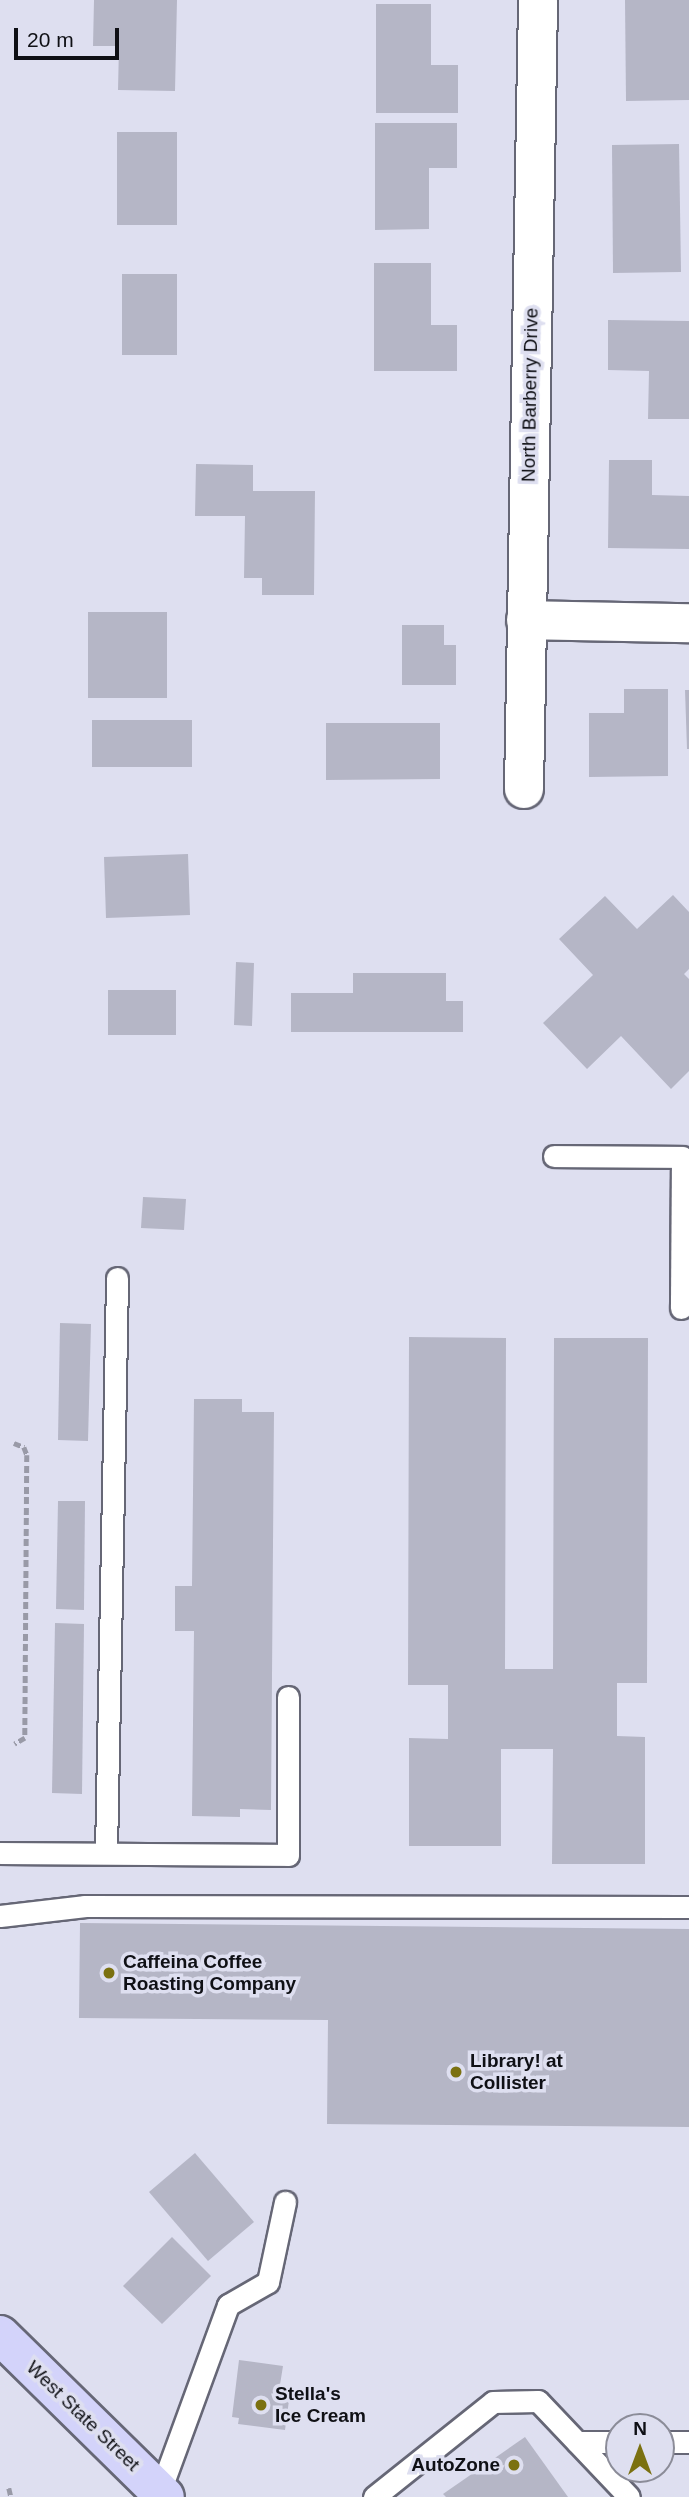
<!DOCTYPE html>
<html>
<head>
<meta charset="utf-8">
<style>
  body { margin:0 }
  #map { position:relative; width:689px; height:2497px; overflow:hidden; background:#dedff0; font-family:Arial,sans-serif }
  div>[style] { position:absolute }
  .building>* { inset:0; background:#b5b6c6 }
  .path>* { height:4.5px; margin-top:-2.25px; transform-origin:0; background:repeating-linear-gradient(90deg,#999aa7 0 7px,transparent 0 10.5px) }
  .roads { filter:drop-shadow(2px 0 #666776) drop-shadow(-2px 0 #666776) drop-shadow(0 2px #666776) drop-shadow(0 -2px #666776) }
  .lane>* { height:21px; margin:-10.5px; padding:0 10.5px; transform-origin:10.5px; border-radius:10.5px; background:#fff }
  .street>* { height:38px; margin:-19px; padding:0 19px; transform-origin:19px; border-radius:19px; background:#fff }
  .primary>* { height:38px; margin:-19px; padding:0 19px; transform-origin:19px; border-radius:19px; background:#d3d3fa }
  .dots>* { width:19px; height:19px; translate:-50% -50%; box-sizing:border-box; border:4px solid #dedff0; border-radius:50% }
  span { translate:-50% -50%; white-space:nowrap; text-align:center; line-height:1.15; -webkit-text-stroke:7px #dedff0; paint-order:stroke }
  .street-label { font-size:19px; color:#0f1015 }
  .poi-label { font-size:19px; color:#0f1015; font-weight:700 }
  .left { translate:0 -50%; text-align:left }
  .right { translate:-100% -50%; text-align:right }
  .north { position:absolute; left:605px; top:2413px; width:70px; height:70px; box-sizing:border-box; background:#dedff0; border:2px solid #8b8c98; border-radius:50%; rotate:0deg; font-size:19px; font-weight:700; line-height:28px; text-align:center; color:#0f1015 }
  .north::after { content:''; display:block; margin:auto; width:24px; height:32px; background:#7b7111; clip-path:polygon(50% 0,100% 100%,50% 72%,0 100%) }
  .scale { position:absolute; left:14px; top:28px; width:105px; height:32px; box-sizing:border-box; border:4px solid #0f1015; border-top:0; padding-left:9px; font-size:21px; line-height:24px; white-space:nowrap; color:#0f1015; -webkit-text-stroke:5px #dedff0; paint-order:stroke }
</style>
</head>
<body>
<div id="map">
  <div class="building">
    <i style="clip-path:polygon(94px 0,177px 0,175px 91px,118px 90px,119px 46px,93px 46px)"></i>
    <i style="clip-path:polygon(625px 0,689px 0,689px 100px,626px 101px)"></i>
    <i style="clip-path:polygon(376px 4px,431px 4px,431px 65px,458px 65px,458px 113px,376px 113px)"></i>
    <i style="clip-path:polygon(375px 123px,457px 123px,457px 168px,429px 168px,429px 229px,375px 230px)"></i>
    <i style="clip-path:polygon(117px 132px,177px 132px,177px 225px,117px 225px)"></i>
    <i style="clip-path:polygon(679px 144px,681px 272px,613px 273px,612px 145px)"></i>
    <i style="clip-path:polygon(374px 263px,431px 263px,431px 325px,457px 325px,457px 371px,374px 371px)"></i>
    <i style="clip-path:polygon(122px 274px,177px 274px,177px 355px,122px 355px)"></i>
    <i style="clip-path:polygon(608px 320px,689px 321px,689px 419px,648px 419px,649px 371px,608px 370px)"></i>
    <i style="clip-path:polygon(609px 460px,652px 460px,652px 495px,689px 496px,689px 549px,608px 548px)"></i>
    <i style="clip-path:polygon(196px 464px,253px 465px,253px 491px,315px 491px,314px 595px,262px 595px,262px 578px,244px 578px,245px 516px,195px 516px)"></i>
    <i style="clip-path:polygon(88px 612px,167px 612px,167px 698px,88px 698px)"></i>
    <i style="clip-path:polygon(402px 625px,444px 625px,444px 645px,456px 645px,456px 685px,402px 685px)"></i>
    <i style="clip-path:polygon(624px 689px,668px 689px,668px 776px,589px 777px,589px 713px,624px 713px)"></i>
    <i style="clip-path:polygon(685px 690px,689px 690px,689px 749px,687px 749px)"></i>
    <i style="clip-path:polygon(92px 720px,192px 720px,192px 767px,92px 767px)"></i>
    <i style="clip-path:polygon(326px 723px,440px 723px,440px 779px,326px 780px)"></i>
    <i style="clip-path:polygon(188px 854px,190px 915px,106px 918px,104px 857px)"></i>
    <i style="clip-path:polygon(673px 895px,689px 912px,689px 969px,684px 974px,689px 979px,689px 1071px,671px 1089px,621px 1036px,587px 1069px,543px 1023px,593px 975px,559px 939px,605px 896px,637px 929px)"></i>
    <i style="clip-path:polygon(236px 962px,254px 963px,252px 1026px,234px 1025px)"></i>
    <i style="clip-path:polygon(353px 973px,446px 973px,446px 1001px,463px 1001px,463px 1032px,291px 1032px,291px 993px,353px 993px)"></i>
    <i style="clip-path:polygon(108px 990px,176px 990px,176px 1035px,108px 1035px)"></i>
    <i style="clip-path:polygon(143px 1197px,186px 1199px,184px 1230px,141px 1228px)"></i>
    <i style="clip-path:polygon(60px 1323px,91px 1324px,88px 1441px,58px 1440px)"></i>
    <i style="clip-path:polygon(409px 1337px,506px 1338px,505px 1669px,553px 1669px,554px 1338px,648px 1338px,647px 1683px,617px 1683px,617px 1736px,645px 1737px,645px 1864px,552px 1864px,553px 1749px,501px 1749px,501px 1846px,409px 1846px,409px 1738px,448px 1739px,448px 1685px,408px 1685px)"></i>
    <i style="clip-path:polygon(194px 1399px,242px 1399px,242px 1412px,274px 1412px,271px 1810px,240px 1809px,240px 1817px,192px 1816px,194px 1631px,175px 1631px,175px 1586px,192px 1586px)"></i>
    <i style="clip-path:polygon(58px 1501px,85px 1501px,84px 1610px,56px 1609px)"></i>
    <i style="clip-path:polygon(55px 1623px,84px 1624px,82px 1794px,52px 1793px)"></i>
    <i style="clip-path:polygon(80px 1923px,689px 1929px,689px 2127px,327px 2124px,328px 2020px,79px 2018px)"></i>
    <i style="clip-path:polygon(195px 2153px,254px 2222px,208px 2261px,149px 2192px)"></i>
    <i style="clip-path:polygon(172px 2237px,211px 2276px,162px 2324px,123px 2286px)"></i>
    <i style="clip-path:polygon(239px 2360px,283px 2366px,279px 2391px,290px 2393px,285px 2430px,238px 2424px,239px 2418px,232px 2417px)"></i>
    <i style="clip-path:polygon(525px 2437px,568px 2497px,446px 2497px,443px 2494px)"></i>
  </div>
  <div class="path">
    <i style="left:14px;top:1443px;width:11px;rotate:22deg"></i>
    <i style="left:24px;top:1447px;width:9px;rotate:69deg"></i>
    <i style="left:27px;top:1455px;width:283px;rotate:90.4deg"></i>
    <i style="left:25px;top:1738px;width:12px;rotate:149deg"></i>
    <i style="left:9px;top:2488px;width:9px;rotate:77deg"></i>
  </div>
  <div class="roads">
    <div class="lane">
      <i style="left:554px;top:1156px;width:128px;rotate:0.4deg"></i>
      <i style="left:682px;top:1157px;width:151px;rotate:90.4deg"></i>
      <i style="left:0;top:1853px;width:288px;rotate:0.4deg"></i>
      <i style="left:288px;top:1855px;width:158px;rotate:-90deg"></i>
      <i style="left:106px;top:1853px;width:575px;rotate:-88.9deg"></i>
      <i style="left:0;top:1916px;width:86px;rotate:-6.7deg"></i>
      <i style="left:85px;top:1906px;width:604px;rotate:0.09deg"></i>
      <i style="left:577px;top:2442px;width:42px"></i>
      <i style="left:661px;top:2442px;width:28px"></i>
      <i style="left:160px;top:2491px;width:198px;rotate:-69.9deg"></i>
      <i style="left:228px;top:2305px;width:46px;rotate:-29.9deg"></i>
      <i style="left:268px;top:2282px;width:82px;rotate:-78deg"></i>
      <i style="left:374px;top:2497px;width:152px;rotate:-38.6deg"></i>
      <i style="left:493px;top:2402px;width:45px;rotate:-1.3deg"></i>
      <i style="left:538px;top:2401px;width:132px;rotate:46.5deg"></i>
    </div>
    <div class="street">
      <i style="left:526px;top:620px;width:163px;rotate:1.1deg"></i>
      <i style="left:524px;top:789px;width:789px;rotate:-88.98deg"></i>
    </div>
    <div class="primary">
      <i style="left:0;top:2335px;width:231px;rotate:44.5deg"></i>
    </div>
  </div>
  <div class="dots">
    <i style="left:109px;top:1973px;background:#7b7111"></i>
    <i style="left:456px;top:2072px;background:#7b7111"></i>
    <i style="left:261px;top:2405px;background:#7b7111"></i>
    <i style="left:514px;top:2465px;background:#7b7111"></i>
  </div>
  <div class="street-label">
    <span style="left:530px;top:395px;rotate:-89deg">North Barberry Drive</span>
    <span style="left:83px;top:2416px;rotate:44deg">West State Street</span>
  </div>
  <div class="poi-label">
    <span class="left" style="left:123px;top:1973px">Caffeina Coffee<br>Roasting Company</span>
    <span class="left" style="left:470px;top:2072px">Library! at<br>Collister</span>
    <span class="left" style="left:275px;top:2405px">Stella's<br>Ice Cream</span>
    <span class="right" style="left:500px;top:2465px">AutoZone</span>
  </div>
  <div class="north">N</div>
  <div class="scale">20 m</div>
</div>
</body>
</html>
